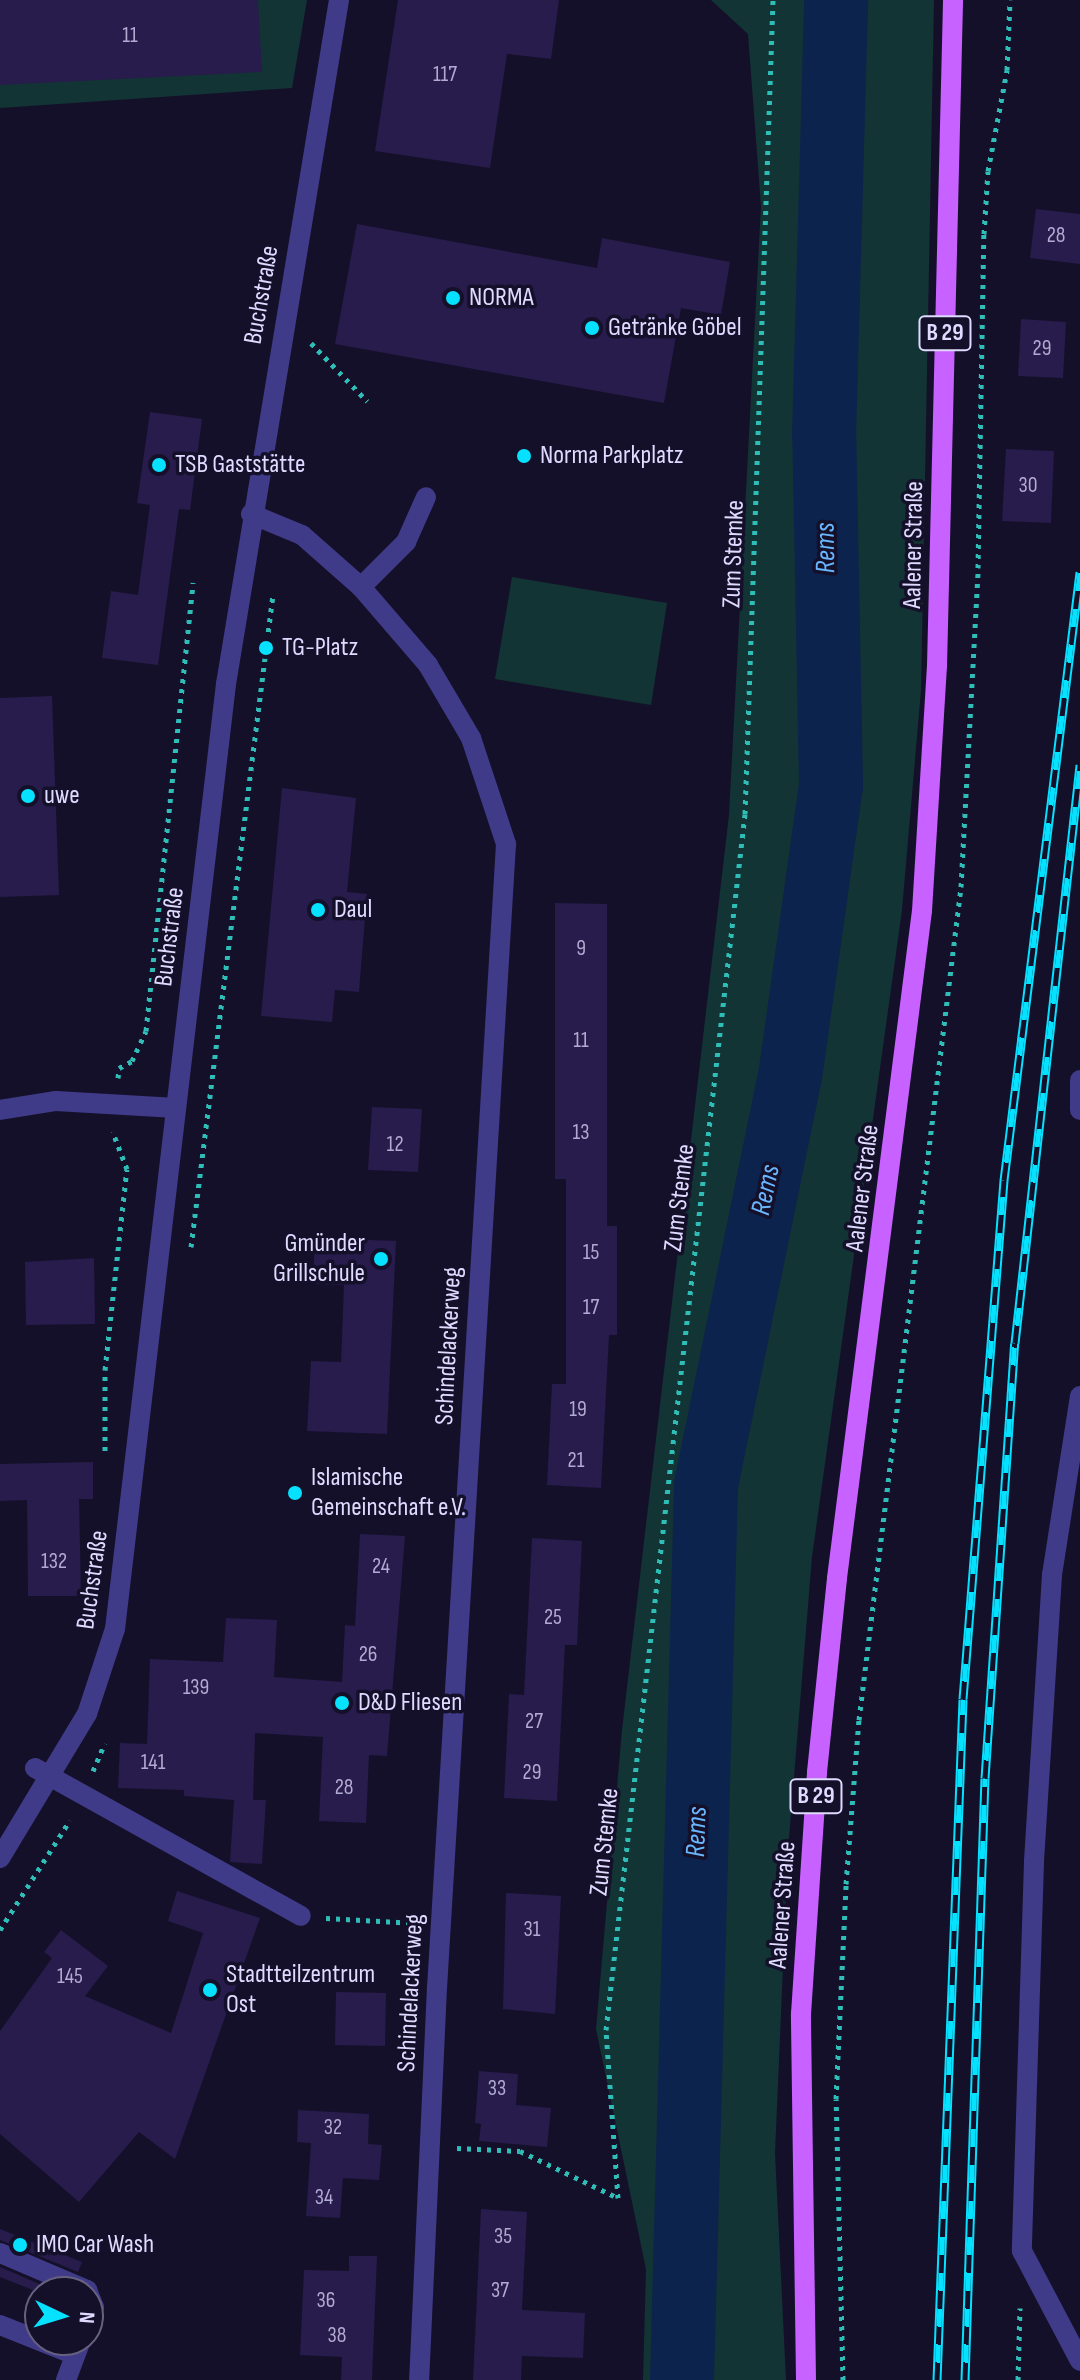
<!DOCTYPE html>
<html>
<head>
<meta charset="utf-8">
<style>
  body { margin:0 }
  #map { position:relative; width:1080px; height:2380px; overflow:hidden; background:#15102a; font-family:"Sofia Sans Condensed",sans-serif }
  div>[style] { position:absolute }
  .green>* { inset:0; background:#133434 }
  .river>* { height:64px; margin:-32px; padding:0 32px; transform-origin:32px; border-radius:32px; background:#0c234d }
  .building>* { inset:0; background:#271c4b }
  .path>* { height:5px; margin-top:-2.5px; transform-origin:0; background:repeating-linear-gradient(90deg,#2fbdb7 0 4px,transparent 0 10px) }
  .minor>* { height:20px; margin:-10px; padding:0 10px; transform-origin:10px; border-radius:10px; background:#403b89 }
  .major>* { height:20px; margin:-10px; padding:0 10px; transform-origin:10px; border-radius:10px; background:#c761ff }
  .rail>* { height:9px; margin-top:-4.5px; transform-origin:0; background:repeating-linear-gradient(90deg,#15102a 0 18px,#06e1ff 0 36px); box-sizing:border-box; border-block:2px solid #06e1ff }
  .dots>* { width:22px; height:22px; translate:-50% -50%; box-sizing:border-box; border:4px solid #15102a; border-radius:50% }
  span { translate:-50% -50%; white-space:nowrap; text-align:center; line-height:1.15; -webkit-text-stroke:7px #15102a; paint-order:stroke }
  .number-label { font-size:22px; color:#b1aad2 }
  .number-label span { -webkit-text-stroke-width:0 }
  .shield-label span { padding:2px 6px; background:#15102a; border:2px solid; border-radius:6px; -webkit-text-stroke-width:0 }
  .shield-label { font-size:24px; color:#dfdaff; font-weight:700 }
  .street-label { font-size:26px; color:#dfdaff }
  .poi-label { font-size:26px; color:#dfdaff }
  .left { translate:0 -50%; text-align:left }
  .right { translate:-100% -50%; text-align:right }
  .water-label { font-size:28px; color:#68b6ff; font-style:italic }
  .north { position:absolute; left:24px; top:2276px; width:80px; height:80px; box-sizing:border-box; background:#15102a; border:2px solid #66617f; border-radius:50%; rotate:94deg; font-size:22px; font-weight:700; line-height:32px; text-align:center; color:#dfdaff }
  .north::after { content:''; display:block; margin:auto; width:28px; height:36px; background:#06e1ff; clip-path:polygon(50% 0,100% 100%,50% 72%,0 100%) }
</style>
</head>
<body>
<div id="map">
  <div class="green">
    <i style="clip-path:polygon(0 0,307px 0,292px 88px,0 108px)"></i>
    <i style="clip-path:polygon(711px 0,934px 0,921px 690px,902px 910px,812px 1557px,788px 1850px,775px 2153px,786px 2380px,643px 2380px,646px 2269px,596px 2029px,622px 1730px,729px 815px,761px 206px,748px 34px)"></i>
    <i style="clip-path:polygon(512px 577px,667px 603px,651px 705px,495px 679px)"></i>
  </div>
  <div class="river">
    <i style="left:682px;top:2380px;width:895px;rotate:-88.46deg"></i>
    <i style="left:706px;top:1485px;width:417px;rotate:-78.4deg"></i>
    <i style="left:790px;top:1077px;width:295px;rotate:-82deg"></i>
    <i style="left:831px;top:785px;width:349px;rotate:-91.1deg"></i>
    <i style="left:824px;top:436px;width:436px;rotate:-88.4deg"></i>
  </div>
  <div class="building">
    <i style="clip-path:polygon(0 0,258px 0,262px 72px,0 85px)"></i>
    <i style="clip-path:polygon(398px 0,559px 0,551px 59px,507px 54px,490px 168px,375px 151px)"></i>
    <i style="clip-path:polygon(1036px 209px,1080px 214px,1080px 264px,1030px 258px)"></i>
    <i style="clip-path:polygon(357px 224px,597px 268px,602px 238px,730px 262px,721px 315px,681px 308px,664px 403px,335px 344px)"></i>
    <i style="clip-path:polygon(1021px 319px,1066px 322px,1063px 378px,1018px 376px)"></i>
    <i style="clip-path:polygon(150px 412px,202px 419px,190px 510px,179px 509px,158px 665px,102px 658px,111px 591px,138px 595px,150px 505px,137px 503px)"></i>
    <i style="clip-path:polygon(1006px 449px,1054px 451px,1051px 523px,1002px 521px)"></i>
    <i style="clip-path:polygon(52px 696px,59px 895px,0 897px,0 698px)"></i>
    <i style="clip-path:polygon(282px 788px,356px 798px,347px 892px,367px 894px,359px 992px,335px 990px,332px 1022px,261px 1016px)"></i>
    <i style="clip-path:polygon(555px 903px,607px 904px,607px 1226px,617px 1226px,617px 1335px,609px 1335px,601px 1488px,547px 1485px,552px 1384px,566px 1384px,566px 1179px,555px 1179px)"></i>
    <i style="clip-path:polygon(372px 1107px,422px 1109px,418px 1172px,368px 1170px)"></i>
    <i style="clip-path:polygon(315px 1238px,396px 1241px,387px 1434px,307px 1431px,311px 1361px,341px 1362px,344px 1285px,313px 1284px)"></i>
    <i style="clip-path:polygon(94px 1258px,95px 1324px,26px 1325px,25px 1262px)"></i>
    <i style="clip-path:polygon(93px 1462px,93px 1499px,79px 1499px,81px 1596px,28px 1596px,27px 1500px,0 1501px,0 1464px)"></i>
    <i style="clip-path:polygon(360px 1534px,405px 1536px,387px 1756px,369px 1755px,366px 1823px,319px 1821px,323px 1737px,255px 1733px,253px 1800px,266px 1800px,262px 1864px,230px 1862px,234px 1800px,184px 1796px,184px 1790px,118px 1788px,120px 1743px,147px 1744px,150px 1659px,223px 1662px,226px 1618px,277px 1620px,274px 1677px,342px 1682px,345px 1625px,355px 1626px)"></i>
    <i style="clip-path:polygon(532px 1538px,582px 1541px,577px 1645px,565px 1645px,557px 1801px,504px 1798px,509px 1694px,524px 1695px)"></i>
    <i style="clip-path:polygon(177px 1891px,260px 1918px,175px 2159px,139px 2132px,79px 2202px,0 2134px,0 2031px,52px 1958px,44px 1952px,61px 1930px,108px 1966px,85px 1996px,171px 2033px,203px 1933px,168px 1921px)"></i>
    <i style="clip-path:polygon(506px 1893px,561px 1896px,555px 2014px,503px 2009px)"></i>
    <i style="clip-path:polygon(336px 1992px,386px 1993px,385px 2046px,335px 2045px)"></i>
    <i style="clip-path:polygon(479px 2071px,518px 2074px,516px 2105px,551px 2108px,547px 2147px,479px 2141px,481px 2124px,475px 2123px)"></i>
    <i style="clip-path:polygon(298px 2110px,369px 2114px,368px 2144px,382px 2145px,379px 2180px,343px 2178px,340px 2218px,306px 2216px,311px 2143px,297px 2142px)"></i>
    <i style="clip-path:polygon(481px 2209px,527px 2212px,522px 2310px,585px 2313px,583px 2358px,522px 2356px,521px 2380px,473px 2380px)"></i>
    <i style="clip-path:polygon(0 2229px,82px 2262px,78px 2272px,0 2240px)"></i>
    <i style="clip-path:polygon(349px 2256px,377px 2256px,372px 2380px,341px 2380px,342px 2357px,300px 2355px,304px 2270px,349px 2271px)"></i>
    <i style="clip-path:polygon(0 2267px,58px 2292px,38px 2292px,0 2277px)"></i>
  </div>
  <div class="path">
    <i style="left:311px;top:343px;width:81px;rotate:46deg"></i>
    <i style="left:118px;top:1078px;width:10px;rotate:-84deg"></i>
    <i style="left:119px;top:1068px;width:15px;rotate:-28deg"></i>
    <i style="left:132px;top:1061px;width:33px;rotate:-65deg"></i>
    <i style="left:146px;top:1031px;width:451px;rotate:-84deg"></i>
    <i style="left:191px;top:1247px;width:658px;rotate:-82.84deg"></i>
    <i style="left:105px;top:1451px;width:81px;rotate:-90deg"></i>
    <i style="left:105px;top:1370px;width:202px;rotate:-83.8deg"></i>
    <i style="left:127px;top:1169px;width:40px;rotate:-111deg"></i>
    <i style="left:93px;top:1771px;width:30px;rotate:-67deg"></i>
    <i style="left:326px;top:1918px;width:90px;rotate:3.2deg"></i>
    <i style="left:0;top:1930px;width:130px;rotate:-57.5deg"></i>
    <i style="left:457px;top:2148px;width:63px;rotate:2.7deg"></i>
    <i style="left:520px;top:2151px;width:109px;rotate:25.6deg"></i>
    <i style="left:618px;top:2198px;width:168px;rotate:-94.1deg"></i>
    <i style="left:606px;top:2030px;width:1224px;rotate:-83.48deg"></i>
    <i style="left:745px;top:814px;width:814px;rotate:-88.03deg"></i>
    <i style="left:843px;top:2380px;width:281px;rotate:-91.4deg"></i>
    <i style="left:836px;top:2099px;width:215px;rotate:-87.3deg"></i>
    <i style="left:846px;top:1884px;width:165px;rotate:-85.5deg"></i>
    <i style="left:859px;top:1720px;width:839px;rotate:-83.02deg"></i>
    <i style="left:961px;top:887px;width:319px;rotate:-86.9deg"></i>
    <i style="left:978px;top:568px;width:334px;rotate:-89deg"></i>
    <i style="left:984px;top:234px;width:63px;rotate:-86.4deg"></i>
    <i style="left:988px;top:171px;width:103px;rotate:-79.3deg"></i>
    <i style="left:1007px;top:70px;width:70px;rotate:-87.5deg"></i>
    <i style="left:1018px;top:2380px;width:72px;rotate:-88.4deg"></i>
  </div>
  <div class="minor">
    <i style="left:251px;top:514px;width:55px;rotate:22.4deg"></i>
    <i style="left:302px;top:535px;width:79px;rotate:41.4deg"></i>
    <i style="left:361px;top:587px;width:103px;rotate:49.3deg"></i>
    <i style="left:428px;top:665px;width:85px;rotate:59.5deg"></i>
    <i style="left:471px;top:738px;width:112px;rotate:71.7deg"></i>
    <i style="left:506px;top:844px;width:1145px;rotate:93.45deg"></i>
    <i style="left:437px;top:1987px;width:393px;rotate:92.6deg"></i>
    <i style="left:361px;top:587px;width:64px;rotate:-45deg"></i>
    <i style="left:406px;top:542px;width:49px;rotate:-66deg"></i>
    <i style="left:1080px;top:1080px;width:30px;rotate:90deg"></i>
    <i style="left:0;top:1110px;width:57px;rotate:-9.1deg"></i>
    <i style="left:56px;top:1101px;width:120px;rotate:3.3deg"></i>
    <i style="left:1080px;top:1396px;width:181px;rotate:98.9deg"></i>
    <i style="left:1052px;top:1575px;width:288px;rotate:93.6deg"></i>
    <i style="left:1034px;top:1862px;width:389px;rotate:91.8deg"></i>
    <i style="left:1022px;top:2251px;width:124px;rotate:62.2deg"></i>
    <i style="left:35px;top:1768px;width:304px;rotate:29.1deg"></i>
    <i style="left:0;top:1858px;width:168px;rotate:-58.9deg"></i>
    <i style="left:87px;top:1714px;width:89px;rotate:-71.8deg"></i>
    <i style="left:115px;top:1629px;width:951px;rotate:-83.3deg"></i>
    <i style="left:226px;top:684px;width:693px;rotate:-80.62deg"></i>
    <i style="left:0;top:2253px;width:95px;rotate:23deg"></i>
    <i style="left:87px;top:2290px;width:18px;rotate:68deg"></i>
    <i style="left:94px;top:2307px;width:17px;rotate:111deg"></i>
    <i style="left:0;top:2325px;width:81px;rotate:21.8deg"></i>
    <i style="left:66px;top:2380px;width:43px;rotate:-69.4deg"></i>
  </div>
  <div class="major">
    <i style="left:806px;top:2380px;width:366px;rotate:-90.8deg"></i>
    <i style="left:801px;top:2014px;width:243px;rotate:-86.2deg"></i>
    <i style="left:817px;top:1772px;width:195px;rotate:-84.1deg"></i>
    <i style="left:837px;top:1578px;width:672px;rotate:-82.74deg"></i>
    <i style="left:922px;top:911px;width:245px;rotate:-86.5deg"></i>
    <i style="left:937px;top:666px;width:666px;rotate:-88.62deg"></i>
  </div>
  <div class="rail">
    <i style="left:937px;top:2380px;width:681px;rotate:-87.81deg"></i>
    <i style="left:963px;top:1699px;width:521px;rotate:-85.48deg"></i>
    <i style="left:1004px;top:1180px;width:613px;rotate:-82.87deg"></i>
    <i style="left:965px;top:2380px;width:602px;rotate:-88.1deg"></i>
    <i style="left:985px;top:1778px;width:436px;rotate:-86.1deg"></i>
    <i style="left:1015px;top:1343px;width:582px;rotate:-83.58deg"></i>
  </div>
  <div class="dots">
    <i style="left:453px;top:298px;background:#06e1ff"></i>
    <i style="left:592px;top:328px;background:#06e1ff"></i>
    <i style="left:524px;top:456px;background:#06e1ff"></i>
    <i style="left:159px;top:465px;background:#06e1ff"></i>
    <i style="left:266px;top:648px;background:#06e1ff"></i>
    <i style="left:28px;top:796px;background:#06e1ff"></i>
    <i style="left:318px;top:910px;background:#06e1ff"></i>
    <i style="left:381px;top:1259px;background:#06e1ff"></i>
    <i style="left:295px;top:1493px;background:#06e1ff"></i>
    <i style="left:342px;top:1703px;background:#06e1ff"></i>
    <i style="left:210px;top:1990px;background:#06e1ff"></i>
    <i style="left:20px;top:2245px;background:#06e1ff"></i>
  </div>
  <div class="number-label">
    <span style="left:130px;top:36px">11</span>
    <span style="left:445px;top:75px">117</span>
    <span style="left:1056px;top:236px">28</span>
    <span style="left:1042px;top:349px">29</span>
    <span style="left:1028px;top:486px">30</span>
    <span style="left:581px;top:949px">9</span>
    <span style="left:581px;top:1041px">11</span>
    <span style="left:581px;top:1133px">13</span>
    <span style="left:395px;top:1145px">12</span>
    <span style="left:591px;top:1253px">15</span>
    <span style="left:591px;top:1308px">17</span>
    <span style="left:578px;top:1410px">19</span>
    <span style="left:576px;top:1461px">21</span>
    <span style="left:54px;top:1562px">132</span>
    <span style="left:381px;top:1567px">24</span>
    <span style="left:553px;top:1618px">25</span>
    <span style="left:368px;top:1655px">26</span>
    <span style="left:196px;top:1688px">139</span>
    <span style="left:534px;top:1722px">27</span>
    <span style="left:153px;top:1763px">141</span>
    <span style="left:532px;top:1773px">29</span>
    <span style="left:344px;top:1788px">28</span>
    <span style="left:532px;top:1930px">31</span>
    <span style="left:70px;top:1977px">145</span>
    <span style="left:497px;top:2089px">33</span>
    <span style="left:333px;top:2128px">32</span>
    <span style="left:324px;top:2198px">34</span>
    <span style="left:503px;top:2237px">35</span>
    <span style="left:500px;top:2291px">37</span>
    <span style="left:326px;top:2301px">36</span>
    <span style="left:337px;top:2336px">38</span>
  </div>
  <div class="shield-label">
    <span style="left:945px;top:333px">B 29</span>
    <span style="left:816px;top:1796px">B 29</span>
  </div>
  <div class="street-label">
    <span style="left:262px;top:295px;rotate:-80deg">Buchstraße</span>
    <span style="left:914px;top:545px;rotate:-89deg">Aalener Straße</span>
    <span style="left:734px;top:554px;rotate:-88deg">Zum Stemke</span>
    <span style="left:170px;top:937px;rotate:-83deg">Buchstraße</span>
    <span style="left:863px;top:1188px;rotate:-83deg">Aalener Straße</span>
    <span style="left:680px;top:1198px;rotate:-83deg">Zum Stemke</span>
    <span style="left:449px;top:1346px;rotate:-87deg">Schindelackerweg</span>
    <span style="left:93px;top:1580px;rotate:-82deg">Buchstraße</span>
    <span style="left:605px;top:1842px;rotate:-84deg">Zum Stemke</span>
    <span style="left:783px;top:1905px;rotate:-86deg">Aalener Straße</span>
    <span style="left:411px;top:1993px;rotate:-87deg">Schindelackerweg</span>
  </div>
  <div class="poi-label">
    <span class="left" style="left:469px;top:298px">NORMA</span>
    <span class="left" style="left:608px;top:328px">Getränke Göbel</span>
    <span class="left" style="left:540px;top:456px">Norma Parkplatz</span>
    <span class="left" style="left:175px;top:465px">TSB Gaststätte</span>
    <span class="left" style="left:282px;top:648px">TG-Platz</span>
    <span class="left" style="left:44px;top:796px">uwe</span>
    <span class="left" style="left:334px;top:910px">Daul</span>
    <span class="right" style="left:365px;top:1259px">Gmünder<br>Grillschule</span>
    <span class="left" style="left:311px;top:1493px">Islamische<br>Gemeinschaft e.V.</span>
    <span class="left" style="left:358px;top:1703px">D&amp;D Fliesen</span>
    <span class="left" style="left:226px;top:1990px">Stadtteilzentrum<br>Ost</span>
    <span class="left" style="left:36px;top:2245px">IMO Car Wash</span>
  </div>
  <div class="water-label">
    <span style="left:826px;top:548px;rotate:-91deg">Rems</span>
    <span style="left:766px;top:1190px;rotate:-78deg">Rems</span>
    <span style="left:697px;top:1832px;rotate:-88deg">Rems</span>
  </div>
  <div class="north">N</div>
</div>
</body>
</html>
